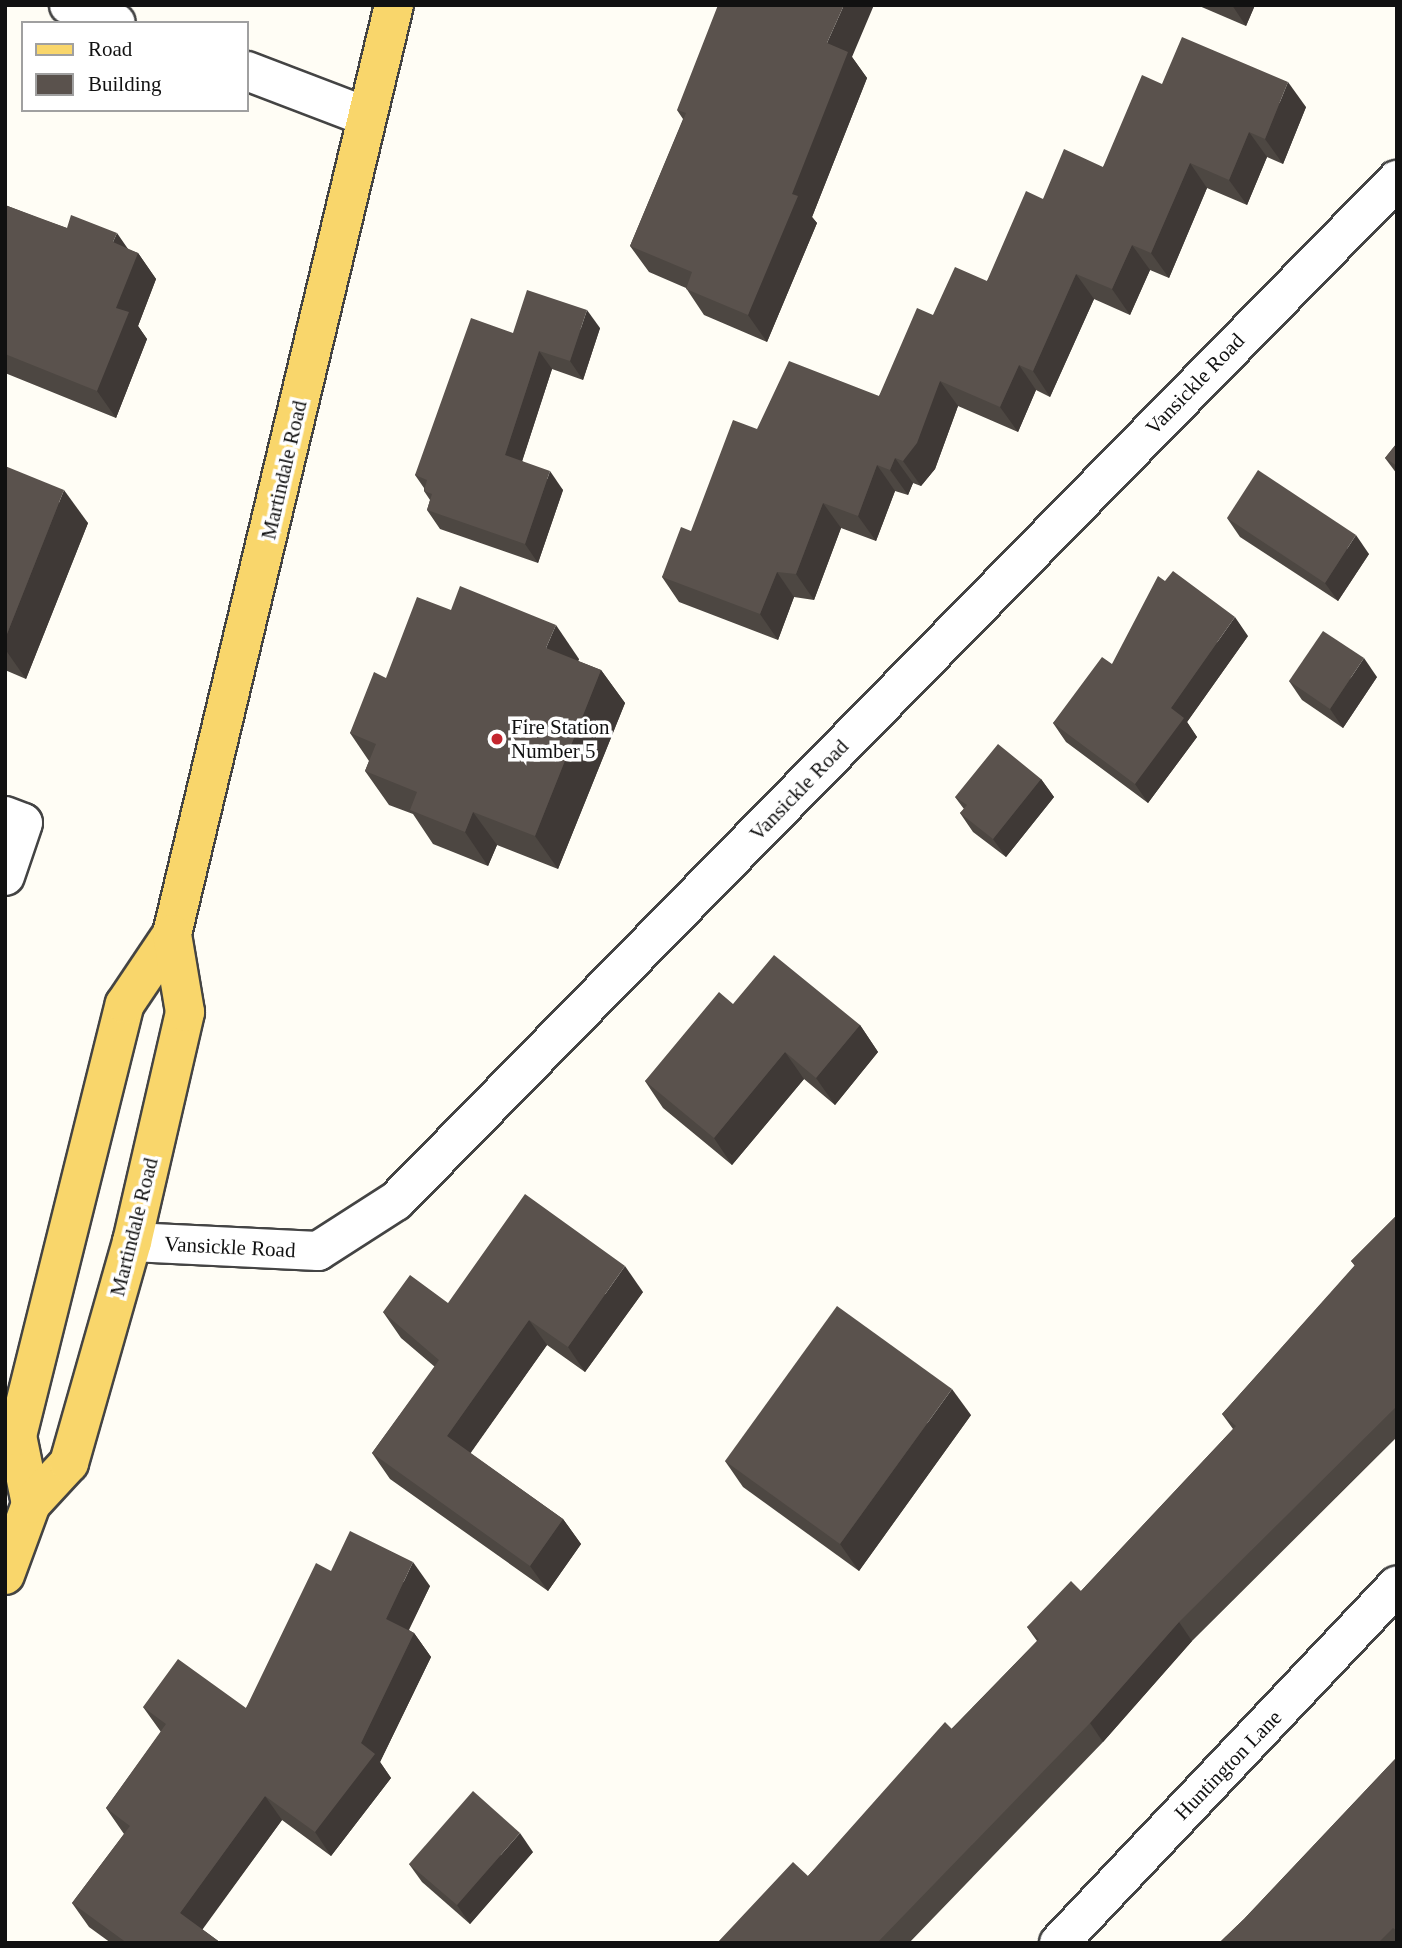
<!DOCTYPE html>
<html>
<head>
<meta charset="utf-8">
<style>
  body { margin:0 }
  #map { position:relative; width:1402px; height:1948px; overflow:hidden; background:#fffdf5; font-family:Georgia,serif }
  div>[style] { position:absolute }
  .roads { filter:drop-shadow(2px 0 #444) drop-shadow(-2px 0 #444) drop-shadow(0 2px #444) drop-shadow(0 -2px #444) }
  .minor>* { height:38px; margin:-19px; padding:0 19px; transform-origin:19px; border-radius:19px; background:#fff }
  .major>* { height:38px; margin:-19px; padding:0 19px; transform-origin:19px; border-radius:19px; background:#f9d66b }
  .wall>* { inset:0; background:#4d4742 }
  .shaded-wall>* { inset:0; background:#3f3936 }
  .building>* { inset:0; background:#5a524d }
  .dots>* { width:19px; height:19px; translate:-50% -50%; box-sizing:border-box; border:4px solid #fff; border-radius:50% }
  span { translate:-50% -50%; white-space:nowrap; text-align:center; line-height:1.15; -webkit-text-stroke:7px #fff; paint-order:stroke }
  .street-label { font-size:21px; color:#111 }
  .poi-label { font-size:21px; color:#111 }
  .left { translate:0 -50%; text-align:left }
  .frame { position:absolute; inset:0; border:7px solid #111; pointer-events:none }
  .legend { position:absolute; left:21px; top:21px; width:228px; height:91px; box-sizing:border-box; background:#fff; border:2px solid #a0a0a0; margin:0; padding:9px 12px; list-style:none; font-size:21px; color:#111 }
  .legend li { display:flex; align-items:center; gap:14px; height:35px }
  .legend b { width:35px; border:2px solid #a0a0a0 }
</style>
</head>
<body>
<div id="map">
  <div class="roads">
    <div class="minor">
      <i style="left:69px;top:5px;width:50px;rotate:21deg"></i>
      <i style="left:247px;top:71px;width:126px;rotate:20.9deg"></i>
      <i style="left:5px;top:816px;width:19px;rotate:21deg"></i>
      <i style="left:23px;top:823px;width:56px;rotate:108.8deg"></i>
      <i style="left:132px;top:1242px;width:186px;rotate:2.8deg"></i>
      <i style="left:318px;top:1251px;width:93px;rotate:-32.7deg"></i>
      <i style="left:396px;top:1201px;width:1430px;rotate:-45.57deg"></i>
      <i style="left:1059px;top:1943px;width:492px;rotate:-46.6deg"></i>
    </div>
    <div class="major">
      <i style="left:31px;top:1504px;width:69px;rotate:-101.6deg"></i>
      <i style="left:17px;top:1436px;width:445px;rotate:-76deg"></i>
      <i style="left:125px;top:1004px;width:84px;rotate:-56.1deg"></i>
      <i style="left:172px;top:934px;width:955px;rotate:-76.56deg"></i>
      <i style="left:5px;top:1575px;width:76px;rotate:-69.9deg"></i>
      <i style="left:31px;top:1504px;width:56px;rotate:-47.2deg"></i>
      <i style="left:69px;top:1463px;width:230px;rotate:-74.1deg"></i>
      <i style="left:132px;top:1242px;width:236px;rotate:-77deg"></i>
      <i style="left:185px;top:1012px;width:79px;rotate:-99.5deg"></i>
    </div>
  </div>
  <div class="wall">
    <i style="clip-path:polygon(1197px 5px,1255px 5px,1246px 26px)"></i>
    <i style="clip-path:polygon(852px 57px,867px 78px,812px 217px,817px 223px,767px 342px,704px 315px,686px 288px,649px 272px,630px 246px,683px 119px,677px 110px)"></i>
    <i style="clip-path:polygon(1162px 84px,1306px 107px,1283px 164px,1267px 157px,1247px 205px,1207px 188px,1169px 278px,1150px 270px,1130px 315px,1094px 299px,1050px 397px,1036px 390px,1018px 432px,958px 406px,935px 469px,921px 486px,913px 483px,908px 495px,895px 491px,876px 541px,841px 528px,814px 600px,794px 597px,778px 640px,679px 602px,662px 577px,757px 429px,879px 396px,933px 315px,987px 281px,1043px 199px,1103px 167px)"></i>
    <i style="clip-path:polygon(5px 205px,41px 219px,138px 253px,156px 279px,138px 326px,147px 339px,116px 418px,5px 373px)"></i>
    <i style="clip-path:polygon(600px 328px,583px 380px,552px 369px,522px 461px,563px 490px,538px 563px,440px 529px,427px 510px,430px 500px,424px 491px,424px 488px,415px 475px,513px 333px)"></i>
    <i style="clip-path:polygon(1397px 443px,1397px 474px,1385px 458px)"></i>
    <i style="clip-path:polygon(5px 466px,88px 523px,26px 679px,5px 670px)"></i>
    <i style="clip-path:polygon(1227px 518px,1369px 554px,1338px 601px,1240px 537px)"></i>
    <i style="clip-path:polygon(1248px 636px,1187px 722px,1197px 737px,1148px 803px,1066px 742px,1053px 723px,1112px 664px)"></i>
    <i style="clip-path:polygon(579px 659px,578px 661px,601px 670px,625px 703px,558px 869px,497px 845px,488px 866px,433px 844px,413px 814px,389px 805px,365px 771px,369px 761px,350px 733px,386px 678px)"></i>
    <i style="clip-path:polygon(1377px 677px,1343px 728px,1302px 700px,1289px 681px)"></i>
    <i style="clip-path:polygon(1041px 779px,1054px 797px,1006px 857px,973px 832px,960px 813px,964px 809px,955px 797px)"></i>
    <i style="clip-path:polygon(733px 1004px,860px 1025px,878px 1052px,835px 1105px,804px 1079px,732px 1165px,663px 1108px,645px 1081px)"></i>
    <i style="clip-path:polygon(1397px 1215px,1397px 1437px,1192px 1641px,1103px 1742px,909px 1943px,717px 1943px,808px 1876px,1037px 1641px,1027px 1627px,1081px 1591px,1233px 1429px,1222px 1414px,1355px 1266px,1351px 1261px)"></i>
    <i style="clip-path:polygon(643px 1292px,585px 1372px,547px 1345px,470px 1453px,563px 1519px,581px 1544px,548px 1591px,390px 1479px,372px 1453px,435px 1367px,401px 1338px,383px 1312px,448px 1303px)"></i>
    <i style="clip-path:polygon(971px 1415px,859px 1571px,743px 1487px,725px 1461px)"></i>
    <i style="clip-path:polygon(331px 1571px,430px 1586px,409px 1630px,414px 1633px,431px 1657px,380px 1762px,391px 1778px,331px 1856px,282px 1820px,202px 1929px,221px 1943px,111px 1943px,89px 1927px,72px 1903px,124px 1834px,106px 1808px,161px 1732px,143px 1707px,246px 1708px)"></i>
    <i style="clip-path:polygon(1397px 1757px,1397px 1943px,1219px 1943px,1244px 1919px)"></i>
    <i style="clip-path:polygon(533px 1852px,470px 1924px,422px 1882px,409px 1864px)"></i>
  </div>
  <div class="shaded-wall">
    <i style="clip-path:polygon(844px 5px,874px 5px,852px 57px,867px 78px,812px 217px,817px 223px,767px 342px,748px 315px,792px 194px,827px 43px)"></i>
    <i style="clip-path:polygon(1232px 5px,1255px 5px,1246px 26px)"></i>
    <i style="clip-path:polygon(1288px 82px,1306px 107px,1283px 164px,1265px 139px)"></i>
    <i style="clip-path:polygon(1249px 132px,1267px 157px,1247px 205px,1229px 180px)"></i>
    <i style="clip-path:polygon(1190px 163px,1207px 188px,1169px 278px,1151px 253px)"></i>
    <i style="clip-path:polygon(117px 233px,135px 259px,138px 253px,156px 279px,138px 326px,147px 339px,116px 418px,97px 391px,116px 308px,113px 242px)"></i>
    <i style="clip-path:polygon(1132px 245px,1150px 270px,1130px 315px,1112px 289px)"></i>
    <i style="clip-path:polygon(1076px 274px,1094px 299px,1050px 397px,1033px 371px)"></i>
    <i style="clip-path:polygon(587px 310px,600px 328px,583px 380px,570px 361px)"></i>
    <i style="clip-path:polygon(539px 351px,552px 369px,518px 474px,505px 455px)"></i>
    <i style="clip-path:polygon(1019px 365px,1036px 390px,1018px 432px,1000px 407px)"></i>
    <i style="clip-path:polygon(940px 381px,958px 406px,935px 469px,921px 486px,903px 461px)"></i>
    <i style="clip-path:polygon(895px 458px,913px 483px,908px 495px,890px 470px)"></i>
    <i style="clip-path:polygon(877px 465px,895px 491px,876px 541px,858px 516px)"></i>
    <i style="clip-path:polygon(550px 471px,563px 490px,538px 563px,525px 544px)"></i>
    <i style="clip-path:polygon(64px 490px,88px 523px,26px 679px,5px 649px,5px 639px)"></i>
    <i style="clip-path:polygon(823px 503px,841px 528px,814px 600px,796px 574px)"></i>
    <i style="clip-path:polygon(1356px 535px,1369px 554px,1338px 601px,1325px 583px)"></i>
    <i style="clip-path:polygon(777px 572px,794px 597px,778px 640px,760px 614px)"></i>
    <i style="clip-path:polygon(1235px 617px,1248px 636px,1187px 722px,1197px 737px,1148px 803px,1135px 784px,1171px 708px)"></i>
    <i style="clip-path:polygon(556px 625px,579px 659px,570px 682px,546px 648px)"></i>
    <i style="clip-path:polygon(1364px 658px,1377px 677px,1343px 728px,1330px 709px)"></i>
    <i style="clip-path:polygon(601px 670px,625px 703px,558px 869px,535px 836px)"></i>
    <i style="clip-path:polygon(1041px 779px,1054px 797px,1006px 857px,993px 839px)"></i>
    <i style="clip-path:polygon(473px 812px,497px 845px,488px 866px,465px 832px)"></i>
    <i style="clip-path:polygon(860px 1025px,878px 1052px,835px 1105px,816px 1078px)"></i>
    <i style="clip-path:polygon(785px 1052px,804px 1079px,732px 1165px,714px 1138px)"></i>
    <i style="clip-path:polygon(625px 1266px,643px 1292px,585px 1372px,568px 1347px)"></i>
    <i style="clip-path:polygon(529px 1320px,547px 1345px,465px 1461px,447px 1436px)"></i>
    <i style="clip-path:polygon(952px 1389px,971px 1415px,859px 1571px,840px 1544px)"></i>
    <i style="clip-path:polygon(563px 1519px,581px 1544px,548px 1591px,530px 1566px)"></i>
    <i style="clip-path:polygon(413px 1562px,430px 1586px,402px 1643px,386px 1619px)"></i>
    <i style="clip-path:polygon(1179px 1622px,1192px 1641px,1103px 1742px,1090px 1723px)"></i>
    <i style="clip-path:polygon(414px 1633px,431px 1657px,380px 1762px,391px 1778px,331px 1856px,315px 1832px,361px 1743px)"></i>
    <i style="clip-path:polygon(265px 1796px,282px 1820px,197px 1937px,180px 1913px)"></i>
    <i style="clip-path:polygon(520px 1833px,533px 1852px,470px 1924px,457px 1905px)"></i>
  </div>
  <div class="building">
    <i style="clip-path:polygon(718px 5px,844px 5px,827px 43px,848px 52px,792px 194px,798px 196px,748px 315px,686px 289px,692px 272px,630px 246px,686px 113px,677px 110px)"></i>
    <i style="clip-path:polygon(1182px 37px,1288px 82px,1265px 139px,1249px 132px,1229px 180px,1190px 163px,1151px 253px,1132px 245px,1112px 289px,1076px 274px,1033px 371px,1019px 365px,1000px 407px,940px 381px,917px 443px,903px 461px,895px 458px,890px 470px,877px 465px,858px 516px,823px 503px,796px 574px,777px 572px,760px 614px,662px 577px,681px 527px,691px 531px,733px 420px,757px 429px,789px 361px,879px 396px,917px 308px,933px 315px,955px 267px,987px 281px,1026px 191px,1043px 199px,1064px 149px,1103px 167px,1142px 75px,1162px 84px)"></i>
    <i style="clip-path:polygon(5px 205px,67px 228px,71px 215px,117px 233px,113px 242px,138px 253px,116px 308px,129px 312px,97px 391px,5px 354px)"></i>
    <i style="clip-path:polygon(527px 290px,587px 310px,570px 361px,539px 351px,505px 455px,550px 471px,525px 544px,427px 510px,432px 494px,424px 491px,427px 480px,415px 475px,471px 318px,513px 333px)"></i>
    <i style="clip-path:polygon(1397px 443px,1397px 466px,1385px 458px)"></i>
    <i style="clip-path:polygon(5px 466px,64px 490px,5px 639px)"></i>
    <i style="clip-path:polygon(1258px 470px,1356px 535px,1325px 583px,1227px 518px)"></i>
    <i style="clip-path:polygon(1173px 571px,1235px 617px,1171px 708px,1184px 718px,1135px 784px,1053px 723px,1102px 657px,1112px 664px,1158px 576px,1165px 581px)"></i>
    <i style="clip-path:polygon(460px 586px,556px 625px,546px 648px,601px 670px,535px 836px,473px 812px,465px 832px,410px 810px,417px 792px,365px 771px,376px 744px,350px 733px,374px 672px,386px 678px,417px 597px,451px 610px)"></i>
    <i style="clip-path:polygon(1323px 631px,1364px 658px,1330px 709px,1289px 681px)"></i>
    <i style="clip-path:polygon(998px 744px,1041px 779px,993px 839px,960px 813px,967px 805px,955px 797px)"></i>
    <i style="clip-path:polygon(774px 955px,860px 1025px,816px 1078px,785px 1052px,714px 1138px,645px 1081px,719px 992px,733px 1004px)"></i>
    <i style="clip-path:polygon(525px 1194px,625px 1266px,568px 1347px,529px 1320px,447px 1436px,563px 1519px,530px 1566px,372px 1453px,439px 1360px,383px 1312px,410px 1275px,448px 1303px)"></i>
    <i style="clip-path:polygon(1397px 1215px,1397px 1406px,1179px 1622px,1090px 1723px,877px 1943px,717px 1943px,793px 1862px,808px 1876px,945px 1722px,952px 1729px,1039px 1639px,1027px 1627px,1071px 1581px,1081px 1591px,1236px 1426px,1222px 1414px,1355px 1265px,1351px 1261px)"></i>
    <i style="clip-path:polygon(837px 1306px,952px 1389px,840px 1544px,725px 1461px)"></i>
    <i style="clip-path:polygon(350px 1531px,413px 1562px,386px 1619px,414px 1633px,361px 1743px,375px 1754px,315px 1832px,265px 1796px,180px 1913px,221px 1943px,127px 1943px,72px 1903px,130px 1826px,106px 1808px,166px 1724px,143px 1707px,178px 1659px,246px 1708px,316px 1563px,331px 1571px)"></i>
    <i style="clip-path:polygon(1397px 1757px,1397px 1931px,1393px 1928px,1378px 1943px,1219px 1943px,1244px 1919px)"></i>
    <i style="clip-path:polygon(473px 1791px,520px 1833px,457px 1905px,409px 1864px)"></i>
  </div>
  <div class="dots">
    <i style="left:497px;top:739px;background:#c4262e"></i>
  </div>
  <div class="street-label">
    <span style="left:1195px;top:384px;rotate:-46deg">Vansickle Road</span>
    <span style="left:284px;top:470px;rotate:-77deg">Martindale Road</span>
    <span style="left:799px;top:790px;rotate:-46deg">Vansickle Road</span>
    <span style="left:134px;top:1227px;rotate:-76deg">Martindale Road</span>
    <span style="left:230px;top:1247px;rotate:3deg">Vansickle Road</span>
    <span style="left:1228px;top:1765px;rotate:-46deg">Huntington Lane</span>
  </div>
  <div class="poi-label">
    <span class="left" style="left:511px;top:739px">Fire Station<br>Number 5</span>
  </div>
  <div class="frame"></div>
  <ul class="legend">
  <li><b style="height:9px;background:#f9d66b"></b>Road</li>
  <li><b style="height:19px;background:#5a524d"></b>Building</li>
  </ul>
</div>
</body>
</html>
